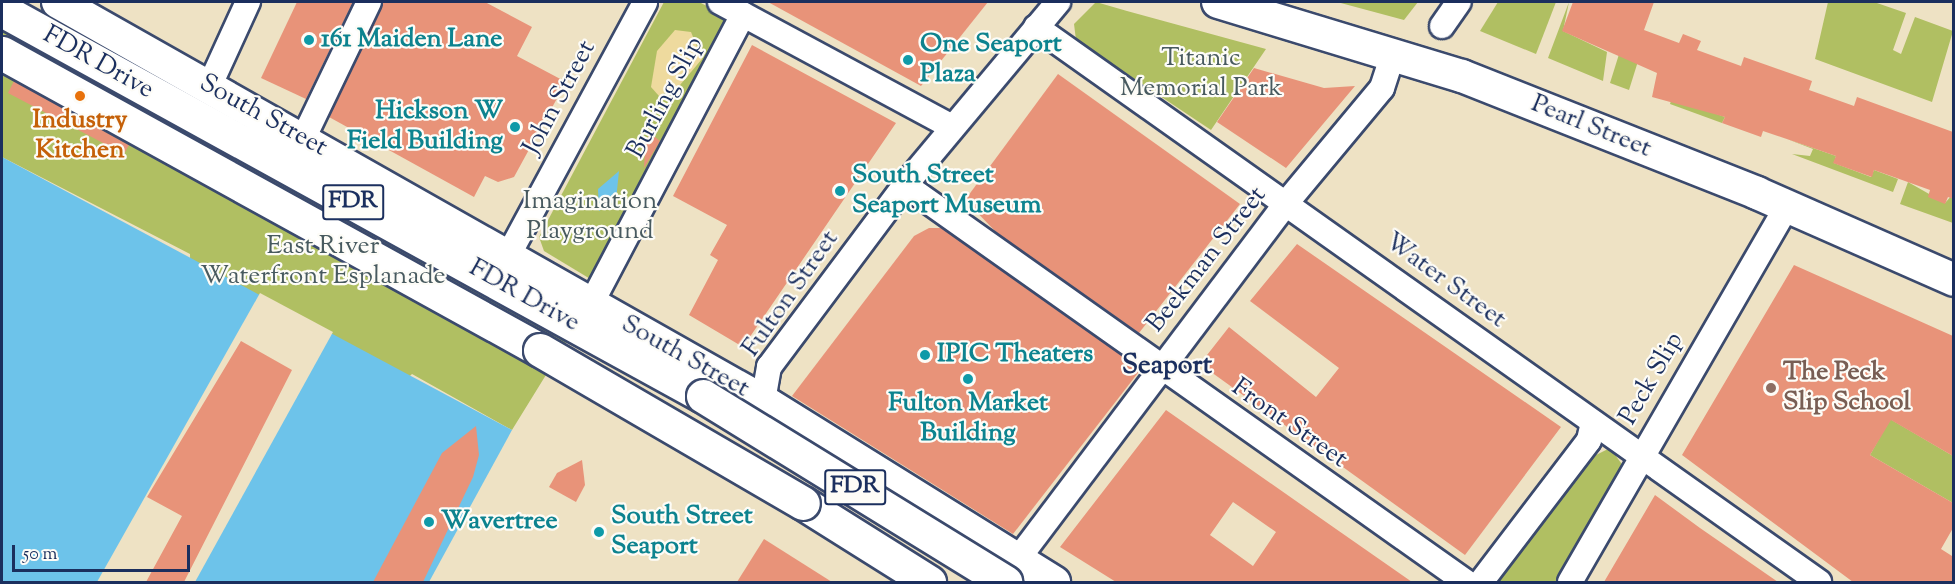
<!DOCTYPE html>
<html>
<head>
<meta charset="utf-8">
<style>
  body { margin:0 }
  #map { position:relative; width:1955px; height:584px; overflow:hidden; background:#eee2c4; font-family:"Sorts Mill Goudy",serif }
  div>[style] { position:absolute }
  .green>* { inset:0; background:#b0bf62 }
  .sand>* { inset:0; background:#eeda9e }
  .water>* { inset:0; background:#6dc3ea }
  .pier>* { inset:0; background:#eee2c4 }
  .building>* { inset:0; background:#e89379 }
  .roads { filter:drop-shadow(2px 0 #3b4a6d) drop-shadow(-2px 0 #3b4a6d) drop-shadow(0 2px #3b4a6d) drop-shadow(0 -2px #3b4a6d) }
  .minor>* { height:24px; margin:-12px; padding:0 12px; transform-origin:12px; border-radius:12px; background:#fff }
  .major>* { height:32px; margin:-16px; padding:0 16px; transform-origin:16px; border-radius:16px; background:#fff }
  .highway>* { height:33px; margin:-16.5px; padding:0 16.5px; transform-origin:16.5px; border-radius:16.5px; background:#fff }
  .bridges { filter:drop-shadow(2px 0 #3b4a6d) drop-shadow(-2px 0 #3b4a6d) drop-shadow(0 2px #3b4a6d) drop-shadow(0 -2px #3b4a6d) }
  .highway-bridge>* { height:33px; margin:-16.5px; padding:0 16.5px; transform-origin:16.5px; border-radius:16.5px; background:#fff }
  .dots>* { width:16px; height:16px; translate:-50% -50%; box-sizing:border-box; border:3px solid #fdfcf7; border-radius:50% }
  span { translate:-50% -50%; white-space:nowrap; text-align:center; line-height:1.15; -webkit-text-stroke:4.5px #fdfcf7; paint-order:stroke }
  .shield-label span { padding:2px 4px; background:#fdfcf7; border:2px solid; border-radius:4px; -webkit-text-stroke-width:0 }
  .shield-label { font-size:24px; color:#1b2f5e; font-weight:700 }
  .culture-label { font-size:26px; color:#0d838f; font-weight:700 }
  .left { translate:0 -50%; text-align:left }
  .right { translate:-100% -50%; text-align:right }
  .park-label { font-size:26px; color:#485a5f }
  .street-label { font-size:26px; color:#1b2f5e }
  .food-label { font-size:26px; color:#c56008; font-weight:700 }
  .education-label { font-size:26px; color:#785e54; font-weight:700 }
  .neighbourhood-label { font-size:27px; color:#1b2f5e; font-weight:700 }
  .frame { position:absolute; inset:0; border:3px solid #1b2f5e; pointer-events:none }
  .scale { position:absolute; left:12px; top:545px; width:178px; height:27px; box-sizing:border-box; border:3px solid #1b2f5e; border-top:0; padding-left:8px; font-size:18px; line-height:21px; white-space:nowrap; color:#1b2f5e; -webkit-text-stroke:4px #fdfcf7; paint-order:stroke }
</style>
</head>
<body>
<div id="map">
  <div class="green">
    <i style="clip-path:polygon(664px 2px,699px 2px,732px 19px,592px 280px,544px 251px,539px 237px)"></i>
    <i style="clip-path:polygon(1096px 2px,1127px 11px,1266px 49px,1211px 130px,1076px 40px,1074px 24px)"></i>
    <i style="clip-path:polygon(1337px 2px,1418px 2px,1404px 20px)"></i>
    <i style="clip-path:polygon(1498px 2px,1556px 2px,1536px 54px,1480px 31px)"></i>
    <i style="clip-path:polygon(1569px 2px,1563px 31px,1607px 52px,1603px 81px,1548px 58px)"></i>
    <i style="clip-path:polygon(1828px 2px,1874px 2px,1906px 13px,1893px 50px,1901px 54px,1915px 17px,1953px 31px,1932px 102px,1815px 59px)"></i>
    <i style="clip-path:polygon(2px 4px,570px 336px,512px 430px,412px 374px,195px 582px,190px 254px,2px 157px)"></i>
    <i style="clip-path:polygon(1620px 51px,1639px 58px,1629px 90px,1610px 83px)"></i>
    <i style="clip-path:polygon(1672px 98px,1725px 117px,1722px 123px,1670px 104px)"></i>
    <i style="clip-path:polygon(1787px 139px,1836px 156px,1834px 163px,1871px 177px,1874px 170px,1898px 179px,1893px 192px,1792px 154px,1810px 156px,1813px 149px)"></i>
    <i style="clip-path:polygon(1908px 182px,1945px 203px,1953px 194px,1953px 223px,1900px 204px)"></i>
    <i style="clip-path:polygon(1890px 419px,1953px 456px,1953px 503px,1870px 455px)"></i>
    <i style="clip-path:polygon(1610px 448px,1624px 467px,1556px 582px,1496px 582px,1592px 457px)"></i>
  </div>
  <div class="sand">
    <i style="clip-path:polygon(675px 30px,691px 32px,702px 59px,680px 85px,659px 96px,651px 87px,657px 51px)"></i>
  </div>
  <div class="water">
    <i style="clip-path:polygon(2px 157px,512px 430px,429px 582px,2px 582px)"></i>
    <i style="clip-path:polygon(619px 171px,616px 200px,599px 211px,598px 189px)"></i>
  </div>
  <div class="pier">
    <i style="clip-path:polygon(260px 293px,333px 332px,195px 582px,97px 582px)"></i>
  </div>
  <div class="building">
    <i style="clip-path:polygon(297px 2px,353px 2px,306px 99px,261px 78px)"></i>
    <i style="clip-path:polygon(383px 2px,485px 2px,532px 27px,517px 56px,566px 82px,514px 177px,498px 182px,485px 176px,474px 197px,329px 117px)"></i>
    <i style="clip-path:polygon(768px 2px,988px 2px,921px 86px)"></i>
    <i style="clip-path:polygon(1573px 2px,1654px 2px,1644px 30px,1679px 43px,1683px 34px,1701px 41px,1697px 50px,1741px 66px,1744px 57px,1812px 81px,1809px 90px,1854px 106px,1857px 97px,1953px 132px,1953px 199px,1948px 197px,1945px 204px,1928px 197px,1930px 190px,1891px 176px,1874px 170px,1872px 177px,1833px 163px,1836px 156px,1813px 148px,1763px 131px,1761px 137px,1722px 123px,1725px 117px,1652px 97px,1657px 73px,1562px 31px)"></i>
    <i style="clip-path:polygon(752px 45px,896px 123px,743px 347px,689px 315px,718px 260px,710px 255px,727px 225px,673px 196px)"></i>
    <i style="clip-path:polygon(1254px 68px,1324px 88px,1355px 86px,1286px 168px,1217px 122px)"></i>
    <i style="clip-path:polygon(1058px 74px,1240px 204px,1139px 333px,997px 233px,965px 200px)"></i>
    <i style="clip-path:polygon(14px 81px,129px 145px,124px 154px,8px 93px)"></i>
    <i style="clip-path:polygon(649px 132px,660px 141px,644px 168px,645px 150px)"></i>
    <i style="clip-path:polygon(929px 228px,942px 228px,1141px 369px,1013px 534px,792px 396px,914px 236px)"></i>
    <i style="clip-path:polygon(1297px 244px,1561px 427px,1465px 555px,1200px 364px,1229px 327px,1316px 397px,1339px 368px,1250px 301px)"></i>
    <i style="clip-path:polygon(1794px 265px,1953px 336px,1953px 456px,1891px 420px,1870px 455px,1953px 503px,1953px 528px,1941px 549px,1952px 556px,1953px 582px,1853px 582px,1682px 455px)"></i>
    <i style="clip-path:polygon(241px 341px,292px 370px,184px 582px,146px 582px,182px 516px,147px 497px)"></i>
    <i style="clip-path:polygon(evenodd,1166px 410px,1336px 529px,1412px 582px,1116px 582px,1060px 547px,1166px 410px,1233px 502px,1276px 532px,1253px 566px,1210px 535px,1233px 502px)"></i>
    <i style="clip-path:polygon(476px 426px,479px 455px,473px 477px,423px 582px,373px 582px,442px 453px)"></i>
    <i style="clip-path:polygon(582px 460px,585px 485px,576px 502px,549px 487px,557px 473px)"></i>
    <i style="clip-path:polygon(1655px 495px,1700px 528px,1778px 582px,1604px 582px)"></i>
    <i style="clip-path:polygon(764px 539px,832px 582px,737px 582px)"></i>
  </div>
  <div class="roads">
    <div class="minor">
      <i style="left:720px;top:2px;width:264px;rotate:28.3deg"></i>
      <i style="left:1442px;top:26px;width:29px;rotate:-55deg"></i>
      <i style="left:1036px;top:27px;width:960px;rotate:35.33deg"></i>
      <i style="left:209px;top:87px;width:94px;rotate:-65.4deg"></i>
      <i style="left:303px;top:139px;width:152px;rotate:-64.3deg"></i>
      <i style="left:905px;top:185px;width:687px;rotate:35.29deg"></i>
      <i style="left:509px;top:254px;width:286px;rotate:-61.6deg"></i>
      <i style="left:591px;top:304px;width:327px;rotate:-62.3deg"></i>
      <i style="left:763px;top:401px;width:35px;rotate:-80deg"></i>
      <i style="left:769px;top:367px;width:227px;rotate:-53.2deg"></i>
      <i style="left:905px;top:185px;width:239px;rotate:-50.1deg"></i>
      <i style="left:1018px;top:559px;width:447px;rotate:-53deg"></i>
      <i style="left:1287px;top:202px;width:148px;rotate:-50.2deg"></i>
      <i style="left:1382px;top:88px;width:38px;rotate:-72deg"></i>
      <i style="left:1481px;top:582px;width:178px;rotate:-52.7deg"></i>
      <i style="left:1589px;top:440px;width:18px;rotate:-77deg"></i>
      <i style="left:1570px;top:582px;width:434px;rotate:-60deg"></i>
    </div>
    <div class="major">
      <i style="left:58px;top:2px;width:810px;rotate:29.51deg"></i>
      <i style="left:763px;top:401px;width:343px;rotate:31.9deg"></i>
      <i style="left:1218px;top:2px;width:255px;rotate:16.9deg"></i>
      <i style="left:1462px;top:76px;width:317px;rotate:21.6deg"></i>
      <i style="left:1757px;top:193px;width:215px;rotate:23.8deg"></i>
    </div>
    <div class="highway">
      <i style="left:2px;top:10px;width:800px;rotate:28.84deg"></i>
      <i style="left:2px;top:53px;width:615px;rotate:28.9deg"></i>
      <i style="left:803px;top:503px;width:149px;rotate:32.1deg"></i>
    </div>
  </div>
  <div class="bridges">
    <div class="highway-bridge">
      <i style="left:540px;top:350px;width:304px;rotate:30.2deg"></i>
      <i style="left:703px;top:396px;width:355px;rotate:31.6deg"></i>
    </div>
  </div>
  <div class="dots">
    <i style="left:309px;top:40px;background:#0f9aa8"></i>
    <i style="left:908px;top:60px;background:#0f9aa8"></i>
    <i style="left:80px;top:96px;background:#e8710a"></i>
    <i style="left:515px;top:127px;background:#0f9aa8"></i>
    <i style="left:840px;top:191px;background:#0f9aa8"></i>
    <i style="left:925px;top:355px;background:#0f9aa8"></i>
    <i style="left:968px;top:379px;background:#0f9aa8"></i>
    <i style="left:1771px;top:388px;background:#8d6e63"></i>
    <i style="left:429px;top:522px;background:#0f9aa8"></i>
    <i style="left:599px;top:532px;background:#0f9aa8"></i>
  </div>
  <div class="shield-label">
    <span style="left:353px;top:202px">FDR</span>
    <span style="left:855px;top:487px">FDR</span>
  </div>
  <div class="culture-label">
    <span class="left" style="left:321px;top:40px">161 Maiden Lane</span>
    <span class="left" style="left:920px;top:60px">One Seaport<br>Plaza</span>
    <span class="right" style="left:503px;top:127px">Hickson W<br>Field Building</span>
    <span class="left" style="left:852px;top:191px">South Street<br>Seaport Museum</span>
    <span class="left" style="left:937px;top:355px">IPIC Theaters</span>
    <span style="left:968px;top:419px">Fulton Market<br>Building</span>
    <span class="left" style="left:611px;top:532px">South Street<br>Seaport</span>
    <span class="left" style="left:441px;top:522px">Wavertree</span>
  </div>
  <div class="park-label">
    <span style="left:1201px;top:74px">Titanic<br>Memorial Park</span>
    <span style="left:590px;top:217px">Imagination<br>Playground</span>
    <span style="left:323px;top:262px">East River<br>Waterfront Esplanade</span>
  </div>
  <div class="street-label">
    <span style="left:98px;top:63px;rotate:29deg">FDR Drive</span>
    <span style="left:560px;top:98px;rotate:-62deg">John Street</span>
    <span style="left:666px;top:98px;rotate:-62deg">Burling Slip</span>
    <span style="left:263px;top:116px;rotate:29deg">South Street</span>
    <span style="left:1591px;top:127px;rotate:22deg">Pearl Street</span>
    <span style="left:1207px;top:260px;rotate:-52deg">Beekman Street</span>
    <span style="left:1445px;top:281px;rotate:36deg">Water Street</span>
    <span style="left:791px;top:294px;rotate:-55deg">Fulton Street</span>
    <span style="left:524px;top:296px;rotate:29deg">FDR Drive</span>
    <span style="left:685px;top:357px;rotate:29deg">South Street</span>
    <span style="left:1652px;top:379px;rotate:-60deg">Peck Slip</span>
    <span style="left:1289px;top:424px;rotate:35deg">Front Street</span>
  </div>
  <div class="food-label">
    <span style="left:80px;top:136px">Industry<br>Kitchen</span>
  </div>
  <div class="education-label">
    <span class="left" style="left:1783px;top:388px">The Peck<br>Slip School</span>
  </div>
  <div class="neighbourhood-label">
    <span style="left:1167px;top:367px">Seaport</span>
  </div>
  <div class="frame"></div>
  <div class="scale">50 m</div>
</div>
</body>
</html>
